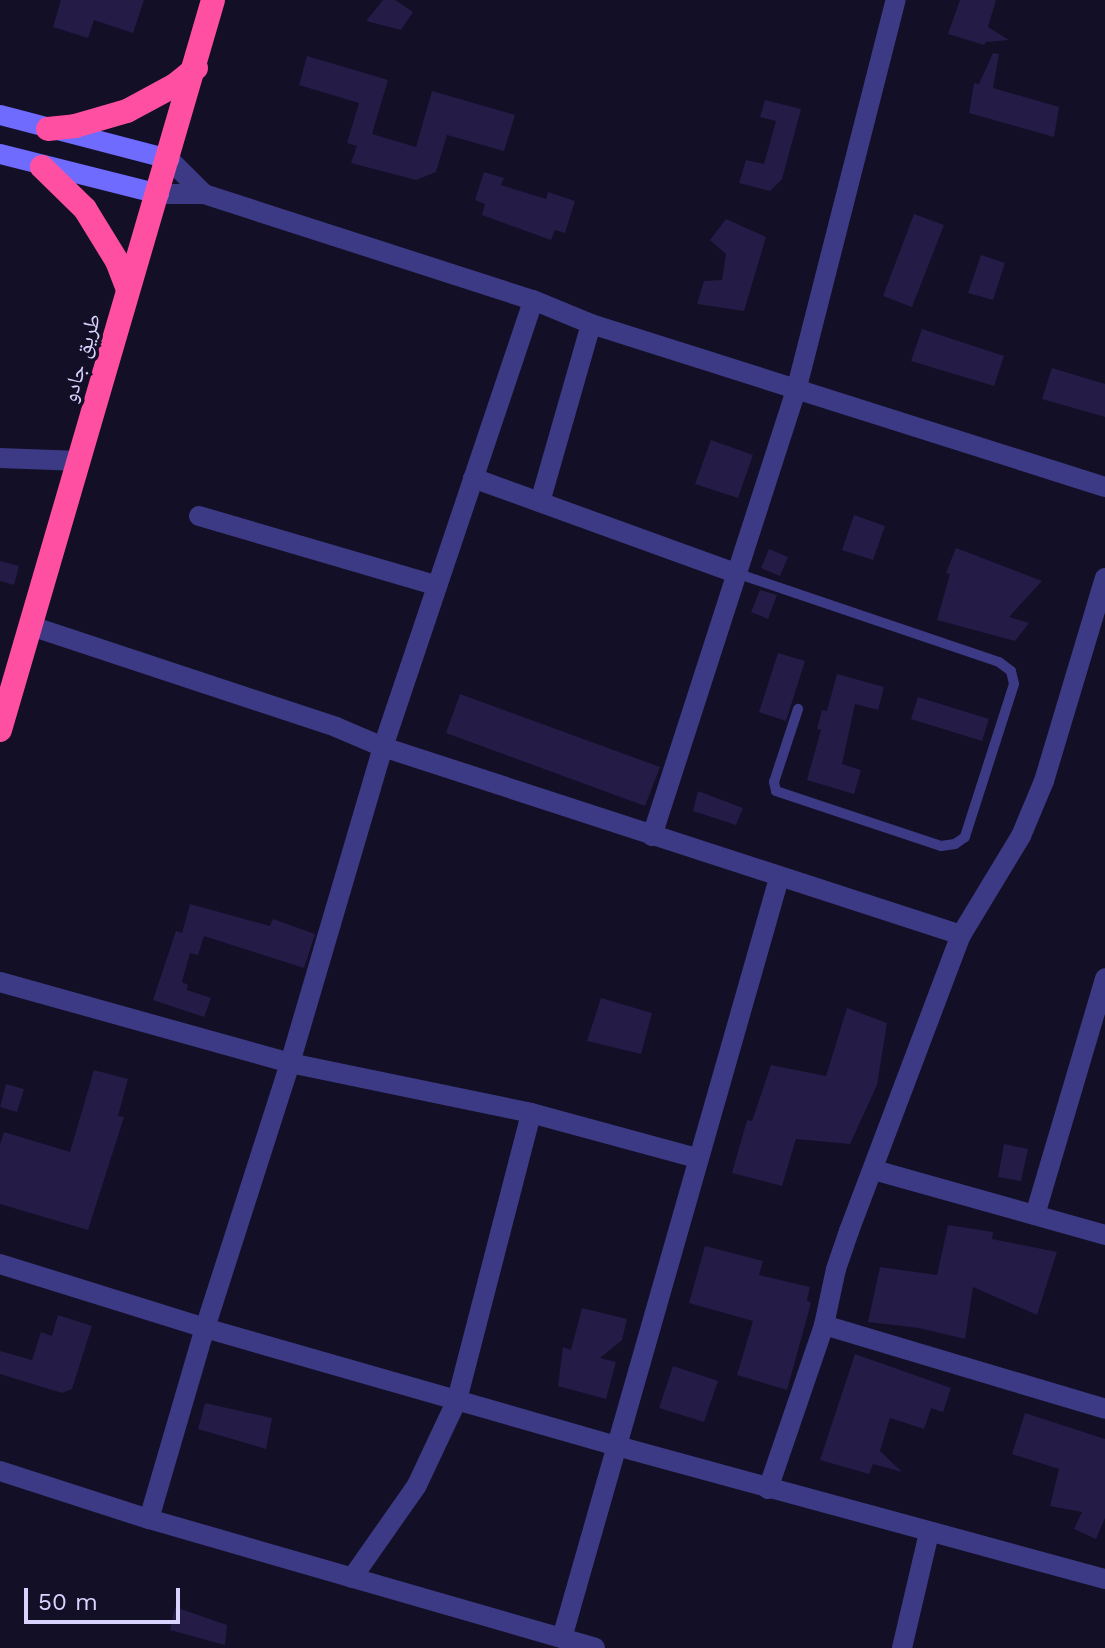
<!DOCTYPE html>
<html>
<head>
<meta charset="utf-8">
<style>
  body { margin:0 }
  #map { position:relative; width:1105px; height:1648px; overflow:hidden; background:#130f26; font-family:"Work Sans","Noto Naskh Arabic",sans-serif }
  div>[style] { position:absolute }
  .building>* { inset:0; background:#241b47 }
  .lane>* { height:10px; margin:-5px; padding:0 5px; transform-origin:5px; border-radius:5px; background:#3d3a85 }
  .street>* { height:20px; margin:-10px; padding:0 10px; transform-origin:10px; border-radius:10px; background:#3d3a85 }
  .secondary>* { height:20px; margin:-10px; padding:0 10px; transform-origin:10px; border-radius:10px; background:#6f6bff }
  .highway>* { height:24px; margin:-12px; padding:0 12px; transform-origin:12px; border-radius:12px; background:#ff4fa3 }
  span { translate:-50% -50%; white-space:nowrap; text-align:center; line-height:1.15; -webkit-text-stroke:7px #130f26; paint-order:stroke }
  .street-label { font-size:22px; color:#d9d4ff }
  .scale { position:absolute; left:24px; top:1588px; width:156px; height:36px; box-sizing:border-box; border:4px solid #d9d4ff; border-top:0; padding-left:10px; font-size:24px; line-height:28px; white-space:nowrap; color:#d9d4ff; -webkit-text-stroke:6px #130f26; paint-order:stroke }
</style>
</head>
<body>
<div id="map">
  <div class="building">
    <i style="clip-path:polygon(61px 0,144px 0,133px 33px,94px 20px,88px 38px,53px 27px)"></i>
    <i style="clip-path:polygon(383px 0,395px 0,413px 12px,401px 30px,366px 21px)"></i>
    <i style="clip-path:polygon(960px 0,996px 0,988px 27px,1009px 40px,986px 42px,984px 45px,948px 34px)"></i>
    <i style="clip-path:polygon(993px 53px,999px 54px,993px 88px,1059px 107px,1054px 137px,969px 113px,974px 83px,979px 84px)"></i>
    <i style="clip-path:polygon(307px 56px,388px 80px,372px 134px,416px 147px,432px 91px,515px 115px,504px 151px,447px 135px,436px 172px,416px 180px,351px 163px,357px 146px,347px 143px,359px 103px,299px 85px)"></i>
    <i style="clip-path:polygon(765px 100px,801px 109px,782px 179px,770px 191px,739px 183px,746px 160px,764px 164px,776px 121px,760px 117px)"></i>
    <i style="clip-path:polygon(484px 172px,504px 178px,501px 185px,546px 199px,548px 192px,575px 201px,565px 233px,555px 230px,551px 240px,482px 215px,485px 204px,475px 200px)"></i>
    <i style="clip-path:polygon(914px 214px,944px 225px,912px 307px,883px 296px)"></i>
    <i style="clip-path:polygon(726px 219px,766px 237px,744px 311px,697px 304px,704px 281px,722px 280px,726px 254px,710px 240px)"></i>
    <i style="clip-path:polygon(981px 255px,1005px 263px,993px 300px,968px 293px)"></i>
    <i style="clip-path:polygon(922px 329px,1004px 356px,994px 386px,911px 361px)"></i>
    <i style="clip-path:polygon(1052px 368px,1105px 384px,1105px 417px,1042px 399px)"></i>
    <i style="clip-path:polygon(711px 440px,753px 455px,738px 498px,695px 484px)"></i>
    <i style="clip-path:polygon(854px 515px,885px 526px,873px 560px,842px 550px)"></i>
    <i style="clip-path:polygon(956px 548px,1042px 581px,1009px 617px,1029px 623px,1015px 641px,937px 620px,950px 574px,946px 573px)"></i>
    <i style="clip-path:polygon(769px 549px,788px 557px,780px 576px,761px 568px)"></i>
    <i style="clip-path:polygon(0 561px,19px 566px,14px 585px,0 581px)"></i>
    <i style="clip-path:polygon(760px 590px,777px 595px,768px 619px,751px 612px)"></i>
    <i style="clip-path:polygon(778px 653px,805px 661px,786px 721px,759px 712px)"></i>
    <i style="clip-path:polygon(837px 674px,884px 687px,878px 710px,855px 704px,842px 764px,861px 770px,854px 794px,807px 780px,821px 730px,817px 729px,822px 710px,827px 711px)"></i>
    <i style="clip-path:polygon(460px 694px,660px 767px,645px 806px,446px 733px)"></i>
    <i style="clip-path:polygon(918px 697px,989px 719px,982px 741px,911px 719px)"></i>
    <i style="clip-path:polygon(698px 791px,743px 808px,736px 825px,693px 811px)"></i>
    <i style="clip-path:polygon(190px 904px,270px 926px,273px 919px,315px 934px,304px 968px,204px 936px,198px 955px,190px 953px,182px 982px,188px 985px,187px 990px,211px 998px,204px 1017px,153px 1000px,176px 931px,182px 933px)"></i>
    <i style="clip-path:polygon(601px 998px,652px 1013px,641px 1054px,587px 1041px)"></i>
    <i style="clip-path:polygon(847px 1008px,887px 1023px,877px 1085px,850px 1144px,796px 1139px,782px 1186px,732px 1173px,747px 1120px,752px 1121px,771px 1065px,826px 1076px)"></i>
    <i style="clip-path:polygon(94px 1070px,128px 1079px,118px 1116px,124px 1117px,88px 1230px,0 1204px,0 1144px,4px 1132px,70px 1152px)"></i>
    <i style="clip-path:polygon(6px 1084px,24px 1089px,17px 1112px,0 1107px)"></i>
    <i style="clip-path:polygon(1004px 1144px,1028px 1149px,1021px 1181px,998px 1177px)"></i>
    <i style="clip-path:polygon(948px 1225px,993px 1232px,992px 1239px,1057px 1252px,1037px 1315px,973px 1287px,965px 1339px,919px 1328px,868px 1322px,880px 1267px,937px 1275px)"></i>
    <i style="clip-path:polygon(705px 1246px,763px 1261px,759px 1275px,810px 1287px,807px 1300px,811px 1303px,787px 1390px,737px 1375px,753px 1321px,689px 1303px)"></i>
    <i style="clip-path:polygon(582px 1308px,627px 1319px,622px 1340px,600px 1358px,616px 1362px,606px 1399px,558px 1386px,563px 1347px,571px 1350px)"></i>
    <i style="clip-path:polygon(58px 1315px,92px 1326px,72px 1389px,62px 1393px,0 1374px,0 1351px,32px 1360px,41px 1332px,52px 1336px)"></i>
    <i style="clip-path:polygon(855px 1354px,951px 1388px,943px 1412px,931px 1408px,924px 1429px,890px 1418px,880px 1451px,902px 1472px,873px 1464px,869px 1474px,820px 1460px)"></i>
    <i style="clip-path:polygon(673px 1366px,718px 1381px,704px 1422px,659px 1408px)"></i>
    <i style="clip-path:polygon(205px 1403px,272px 1418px,266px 1449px,198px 1429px)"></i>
    <i style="clip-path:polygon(1025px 1413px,1105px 1439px,1105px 1518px,1096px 1539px,1074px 1529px,1082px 1512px,1050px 1506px,1059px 1469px,1012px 1454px)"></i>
    <i style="clip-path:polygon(175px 1607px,227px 1625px,225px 1645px,170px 1630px)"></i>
  </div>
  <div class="lane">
    <i style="left:736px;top:573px;width:278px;rotate:18.7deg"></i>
    <i style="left:999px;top:662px;width:15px;rotate:37deg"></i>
    <i style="left:1011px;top:671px;width:13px;rotate:77deg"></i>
    <i style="left:1014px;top:684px;width:161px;rotate:107.8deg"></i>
    <i style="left:965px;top:837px;width:12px;rotate:145deg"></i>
    <i style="left:955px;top:844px;width:14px;rotate:172deg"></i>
    <i style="left:941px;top:846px;width:174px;rotate:-161.6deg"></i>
    <i style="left:776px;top:791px;width:9px;rotate:-103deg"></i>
    <i style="left:774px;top:782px;width:77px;rotate:-71.8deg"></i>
  </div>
  <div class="street">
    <i style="left:169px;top:159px;width:49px;rotate:45deg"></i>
    <i style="left:159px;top:194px;width:45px"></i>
    <i style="left:204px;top:194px;width:346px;rotate:17.9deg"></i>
    <i style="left:533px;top:300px;width:63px;rotate:22.5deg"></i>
    <i style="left:591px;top:324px;width:539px;rotate:17.59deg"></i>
    <i style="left:0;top:458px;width:80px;rotate:2.1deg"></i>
    <i style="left:473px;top:478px;width:280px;rotate:19.9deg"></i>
    <i style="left:540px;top:502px;width:185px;rotate:-74deg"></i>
    <i style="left:199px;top:516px;width:246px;rotate:16.3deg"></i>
    <i style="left:31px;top:626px;width:321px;rotate:18.3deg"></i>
    <i style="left:336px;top:727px;width:51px;rotate:23.1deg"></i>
    <i style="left:383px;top:747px;width:608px;rotate:18.02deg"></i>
    <i style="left:652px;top:836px;width:472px;rotate:-72.1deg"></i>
    <i style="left:797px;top:387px;width:399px;rotate:-75.7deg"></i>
    <i style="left:0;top:982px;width:301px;rotate:15.6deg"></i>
    <i style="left:290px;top:1063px;width:246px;rotate:11.7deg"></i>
    <i style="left:531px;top:1113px;width:172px;rotate:15.2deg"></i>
    <i style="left:874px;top:1170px;width:240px;rotate:15.7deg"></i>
    <i style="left:1035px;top:1215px;width:247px;rotate:-73.5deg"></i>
    <i style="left:0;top:1264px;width:215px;rotate:17.3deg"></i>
    <i style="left:205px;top:1328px;width:429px;rotate:16deg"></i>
    <i style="left:617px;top:1446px;width:506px;rotate:15.25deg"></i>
    <i style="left:824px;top:1325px;width:293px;rotate:16.6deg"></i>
    <i style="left:0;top:1471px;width:157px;rotate:17.9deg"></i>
    <i style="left:149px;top:1519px;width:464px;rotate:16.1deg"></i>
    <i style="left:768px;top:1489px;width:173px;rotate:-71.1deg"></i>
    <i style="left:824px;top:1325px;width:57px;rotate:-77.9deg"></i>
    <i style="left:836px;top:1269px;width:40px;rotate:-71.1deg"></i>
    <i style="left:849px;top:1231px;width:316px;rotate:-69.3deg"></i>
    <i style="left:961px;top:935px;width:116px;rotate:-58.8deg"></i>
    <i style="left:1021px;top:836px;width:60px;rotate:-67.3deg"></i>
    <i style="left:1044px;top:781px;width:212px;rotate:-73.3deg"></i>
    <i style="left:149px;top:1519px;width:199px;rotate:-73.7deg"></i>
    <i style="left:205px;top:1328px;width:278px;rotate:-72.2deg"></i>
    <i style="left:290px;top:1063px;width:329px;rotate:-73.6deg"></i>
    <i style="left:383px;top:747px;width:471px;rotate:-71.4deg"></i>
    <i style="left:352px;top:1578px;width:113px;rotate:-55deg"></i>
    <i style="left:417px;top:1485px;width:94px;rotate:-64.8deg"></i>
    <i style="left:457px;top:1400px;width:296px;rotate:-75.5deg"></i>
    <i style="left:562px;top:1638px;width:790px;rotate:-74.06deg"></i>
    <i style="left:902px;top:1648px;width:118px;rotate:-76.8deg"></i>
  </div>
  <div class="secondary">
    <i style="left:0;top:115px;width:175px;rotate:14.6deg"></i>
    <i style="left:0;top:154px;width:164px;rotate:14.1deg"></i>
  </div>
  <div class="highway">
    <i style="left:48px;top:129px;width:27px;rotate:-6deg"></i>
    <i style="left:75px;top:126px;width:54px;rotate:-16.1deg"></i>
    <i style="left:127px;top:111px;width:55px;rotate:-28.4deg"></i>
    <i style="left:175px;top:85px;width:27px;rotate:-39deg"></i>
    <i style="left:42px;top:167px;width:60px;rotate:44.3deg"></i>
    <i style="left:85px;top:209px;width:61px;rotate:58.4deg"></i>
    <i style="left:117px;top:261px;width:30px;rotate:69deg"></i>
    <i style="left:0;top:730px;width:760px;rotate:-73.73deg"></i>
  </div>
  <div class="street-label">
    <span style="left:81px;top:358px;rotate:-74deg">طريق جادو</span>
  </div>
  <div class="scale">50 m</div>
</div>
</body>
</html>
